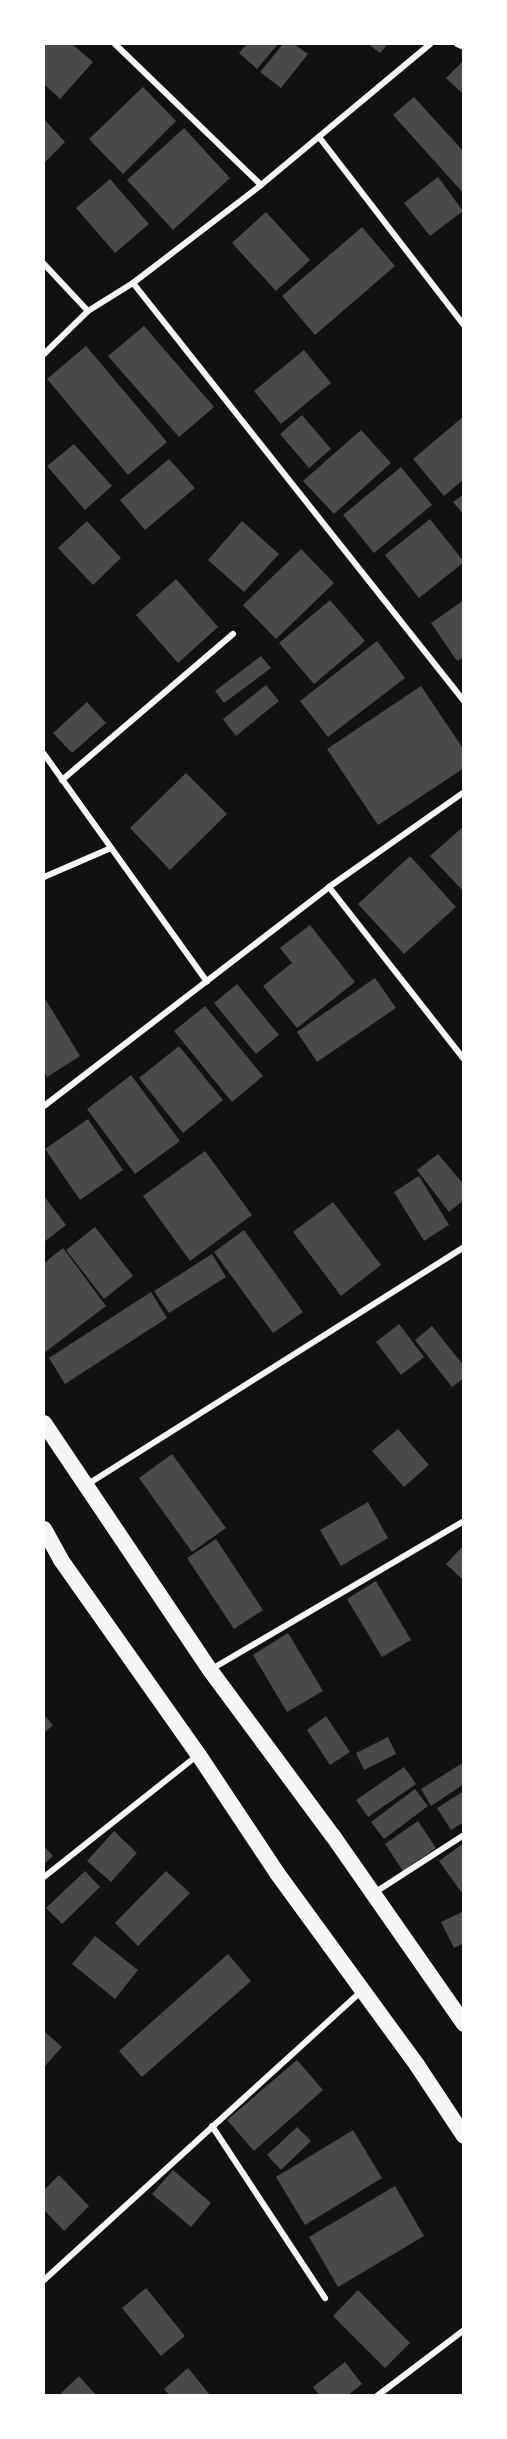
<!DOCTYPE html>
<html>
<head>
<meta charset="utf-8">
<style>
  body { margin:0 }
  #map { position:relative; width:507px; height:2439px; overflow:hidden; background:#111; font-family:Karla,sans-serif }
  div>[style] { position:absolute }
  .building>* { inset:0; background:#4a4a4a }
  .minor>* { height:6px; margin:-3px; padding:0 3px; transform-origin:3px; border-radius:3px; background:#f5f5f5 }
  .trunk>* { height:16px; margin:-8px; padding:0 8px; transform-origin:8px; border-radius:8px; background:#f5f5f5 }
  span { translate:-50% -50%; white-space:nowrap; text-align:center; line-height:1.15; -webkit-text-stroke:4.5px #fff; paint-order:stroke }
  .frame { position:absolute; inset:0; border:45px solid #fff; pointer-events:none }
</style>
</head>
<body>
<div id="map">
  <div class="building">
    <i style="clip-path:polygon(44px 44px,72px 44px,93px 62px,60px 99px,44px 84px)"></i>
    <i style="clip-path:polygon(247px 44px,278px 44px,257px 69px,239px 53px)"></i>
    <i style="clip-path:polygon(283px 44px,294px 44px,308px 54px,281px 88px,260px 72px)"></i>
    <i style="clip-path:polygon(368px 44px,388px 44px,380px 53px)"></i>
    <i style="clip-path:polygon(464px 60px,464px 95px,446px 78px)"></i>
    <i style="clip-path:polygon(143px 87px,176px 121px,123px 174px,89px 139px)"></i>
    <i style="clip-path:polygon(414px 97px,464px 152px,464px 194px,393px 115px)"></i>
    <i style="clip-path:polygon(44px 119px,65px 142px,44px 163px)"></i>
    <i style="clip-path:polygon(184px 128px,230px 178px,173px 230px,127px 180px)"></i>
    <i style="clip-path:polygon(438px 177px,463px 211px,430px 236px,404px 203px)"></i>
    <i style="clip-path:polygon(110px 179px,149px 224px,115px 253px,76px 208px)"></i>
    <i style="clip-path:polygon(266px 212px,310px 260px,276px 291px,232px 243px)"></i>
    <i style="clip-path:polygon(362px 227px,395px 266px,315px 335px,282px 296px)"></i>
    <i style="clip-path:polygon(144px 326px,214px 407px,179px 437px,108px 356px)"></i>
    <i style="clip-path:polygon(86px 346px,167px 442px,128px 475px,47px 379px)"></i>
    <i style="clip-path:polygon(304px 350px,331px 383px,281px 424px,254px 391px)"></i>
    <i style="clip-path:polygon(302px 415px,331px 449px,309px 468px,280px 434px)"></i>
    <i style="clip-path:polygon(464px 416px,464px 479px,444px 496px,413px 459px)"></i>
    <i style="clip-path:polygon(361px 430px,391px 463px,334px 514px,303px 481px)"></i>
    <i style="clip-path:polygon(74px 444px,112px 486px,85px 510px,47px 466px)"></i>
    <i style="clip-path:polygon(169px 459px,195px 488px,145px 530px,120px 500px)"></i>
    <i style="clip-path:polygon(401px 467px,432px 505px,374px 553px,343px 515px)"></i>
    <i style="clip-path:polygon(464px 494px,464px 515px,453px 502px)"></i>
    <i style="clip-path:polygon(430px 519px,464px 562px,419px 598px,385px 555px)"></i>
    <i style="clip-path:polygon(87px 521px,121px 558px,93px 585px,58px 548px)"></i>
    <i style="clip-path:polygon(242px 521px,279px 554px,244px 592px,208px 560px)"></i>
    <i style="clip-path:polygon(301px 549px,334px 583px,276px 639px,243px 605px)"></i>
    <i style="clip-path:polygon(176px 579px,218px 627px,178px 663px,136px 615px)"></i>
    <i style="clip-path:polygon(330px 600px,365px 641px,314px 684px,279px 643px)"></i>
    <i style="clip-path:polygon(464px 600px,464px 657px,457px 661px,431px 623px)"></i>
    <i style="clip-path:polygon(377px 641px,405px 678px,328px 737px,300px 701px)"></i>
    <i style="clip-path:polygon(261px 656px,271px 668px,224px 703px,215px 691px)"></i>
    <i style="clip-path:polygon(266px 685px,279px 701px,236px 736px,223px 719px)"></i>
    <i style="clip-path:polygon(421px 686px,464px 750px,464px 768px,378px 825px,327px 749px)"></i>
    <i style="clip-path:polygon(87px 702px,106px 723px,72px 753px,53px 733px)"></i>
    <i style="clip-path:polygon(186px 773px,227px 814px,170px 870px,130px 828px)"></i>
    <i style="clip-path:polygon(464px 826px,464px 892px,430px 856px)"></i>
    <i style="clip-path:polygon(410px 856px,456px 907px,404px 954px,358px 904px)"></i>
    <i style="clip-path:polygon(310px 925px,355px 982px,297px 1028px,263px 986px,292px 963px,280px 948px)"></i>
    <i style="clip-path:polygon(375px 978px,396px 1008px,317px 1062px,297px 1032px)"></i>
    <i style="clip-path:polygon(237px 984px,279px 1035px,256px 1054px,214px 1003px)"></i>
    <i style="clip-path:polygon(44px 997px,80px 1056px,47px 1077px,44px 1071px)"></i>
    <i style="clip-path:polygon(205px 1006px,263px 1076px,232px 1102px,174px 1031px)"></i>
    <i style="clip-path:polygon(179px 1046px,223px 1100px,183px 1133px,139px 1078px)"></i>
    <i style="clip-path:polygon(131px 1075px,180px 1141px,135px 1174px,87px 1109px)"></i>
    <i style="clip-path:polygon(88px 1119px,123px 1170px,80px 1200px,45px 1149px)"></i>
    <i style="clip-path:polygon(205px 1151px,252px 1215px,190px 1261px,143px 1196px)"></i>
    <i style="clip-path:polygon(438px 1154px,464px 1185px,464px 1200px,449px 1212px,417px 1170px)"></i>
    <i style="clip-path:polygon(419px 1176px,449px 1225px,424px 1241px,394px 1192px)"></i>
    <i style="clip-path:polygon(44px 1196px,66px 1225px,44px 1242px)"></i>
    <i style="clip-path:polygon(333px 1202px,381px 1265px,341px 1296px,293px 1232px)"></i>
    <i style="clip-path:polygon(95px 1227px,133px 1276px,104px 1299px,66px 1250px)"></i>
    <i style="clip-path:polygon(244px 1230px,303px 1312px,273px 1333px,214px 1252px)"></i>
    <i style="clip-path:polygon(63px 1248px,106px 1306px,44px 1353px,44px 1263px)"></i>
    <i style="clip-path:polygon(212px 1254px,226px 1277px,169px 1313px,154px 1291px)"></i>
    <i style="clip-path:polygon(151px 1292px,167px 1318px,65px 1384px,49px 1358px)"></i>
    <i style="clip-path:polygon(399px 1324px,424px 1357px,401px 1375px,376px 1342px)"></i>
    <i style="clip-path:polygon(432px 1326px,464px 1366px,464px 1378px,452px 1387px,415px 1340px)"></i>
    <i style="clip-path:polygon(398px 1429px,429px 1465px,404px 1487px,372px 1451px)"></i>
    <i style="clip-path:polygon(172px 1454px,226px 1528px,192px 1552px,139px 1478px)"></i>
    <i style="clip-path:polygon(368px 1502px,388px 1538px,341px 1566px,320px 1530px)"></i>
    <i style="clip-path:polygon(216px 1539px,263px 1610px,234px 1629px,187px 1558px)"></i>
    <i style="clip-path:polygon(464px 1545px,464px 1578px,462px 1579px,446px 1564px)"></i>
    <i style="clip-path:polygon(376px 1581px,411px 1640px,382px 1657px,347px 1599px)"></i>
    <i style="clip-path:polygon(288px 1633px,323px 1691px,287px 1712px,253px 1655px)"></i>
    <i style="clip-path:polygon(44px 1715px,53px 1725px,44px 1733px)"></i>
    <i style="clip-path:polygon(326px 1716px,350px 1752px,330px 1765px,307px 1730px)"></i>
    <i style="clip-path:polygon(388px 1737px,396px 1754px,364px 1770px,356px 1753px)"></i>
    <i style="clip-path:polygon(464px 1762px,464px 1784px,431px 1806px,421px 1789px)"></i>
    <i style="clip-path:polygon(404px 1767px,416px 1784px,368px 1817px,356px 1800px)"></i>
    <i style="clip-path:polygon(415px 1789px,428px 1806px,384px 1839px,371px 1822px)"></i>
    <i style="clip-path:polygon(464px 1791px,464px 1822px,451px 1830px,437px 1808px)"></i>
    <i style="clip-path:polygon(418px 1821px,436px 1848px,403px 1871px,385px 1844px)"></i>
    <i style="clip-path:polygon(114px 1831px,137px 1853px,111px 1882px,87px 1861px)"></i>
    <i style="clip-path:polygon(464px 1843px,464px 1896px,439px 1861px)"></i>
    <i style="clip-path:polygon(44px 1846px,53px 1856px,44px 1864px)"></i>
    <i style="clip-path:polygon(85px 1871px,100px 1887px,62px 1924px,46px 1908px)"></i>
    <i style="clip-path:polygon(166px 1871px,190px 1893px,138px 1946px,115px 1923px)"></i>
    <i style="clip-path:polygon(464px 1911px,464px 1943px,454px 1948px,441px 1922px)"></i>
    <i style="clip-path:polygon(95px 1936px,138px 1970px,115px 1999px,72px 1964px)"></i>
    <i style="clip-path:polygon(228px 1954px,251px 1981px,142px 2077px,119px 2051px)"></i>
    <i style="clip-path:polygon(44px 2031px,62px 2047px,44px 2067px)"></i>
    <i style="clip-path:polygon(297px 2060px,323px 2090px,254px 2151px,227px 2120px)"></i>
    <i style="clip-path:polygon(297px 2127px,311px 2141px,281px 2170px,267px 2155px)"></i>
    <i style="clip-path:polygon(353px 2130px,382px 2178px,305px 2225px,276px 2177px)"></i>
    <i style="clip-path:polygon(173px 2170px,211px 2203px,191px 2227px,152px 2194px)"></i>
    <i style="clip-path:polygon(59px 2175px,89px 2206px,64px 2231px,44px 2210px,44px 2190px)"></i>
    <i style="clip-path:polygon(395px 2186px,424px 2236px,338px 2287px,309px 2237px)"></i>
    <i style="clip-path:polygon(146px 2288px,185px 2336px,161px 2356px,122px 2308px)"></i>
    <i style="clip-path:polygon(358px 2290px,410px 2343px,385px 2368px,333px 2316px)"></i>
    <i style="clip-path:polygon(345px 2362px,362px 2384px,347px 2396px,320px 2396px,313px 2387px)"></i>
    <i style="clip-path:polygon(188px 2368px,211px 2396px,170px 2396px,164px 2389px)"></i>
    <i style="clip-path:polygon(79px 2376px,97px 2396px,58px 2396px)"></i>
  </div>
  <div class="minor">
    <i style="left:115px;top:44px;width:203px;rotate:44deg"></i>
    <i style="left:457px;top:44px;width:8px;rotate:23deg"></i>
    <i style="left:319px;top:137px;width:237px;rotate:52.4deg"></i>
    <i style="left:44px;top:264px;width:64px;rotate:46.9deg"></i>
    <i style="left:133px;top:283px;width:533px;rotate:51.63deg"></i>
    <i style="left:44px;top:354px;width:62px;rotate:-44.3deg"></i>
    <i style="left:88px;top:311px;width:53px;rotate:-31.9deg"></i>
    <i style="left:133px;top:283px;width:161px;rotate:-37.4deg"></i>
    <i style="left:261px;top:185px;width:220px;rotate:-39.8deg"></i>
    <i style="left:44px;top:754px;width:280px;rotate:54.4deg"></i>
    <i style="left:62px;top:780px;width:225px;rotate:-40.5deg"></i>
    <i style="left:44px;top:877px;width:73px;rotate:-23.4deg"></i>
    <i style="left:329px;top:887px;width:219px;rotate:51.9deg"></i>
    <i style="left:44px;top:1106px;width:359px;rotate:-37.5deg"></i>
    <i style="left:329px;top:887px;width:165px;rotate:-35.1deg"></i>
    <i style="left:88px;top:1484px;width:444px;rotate:-32.2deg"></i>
    <i style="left:210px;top:1670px;width:294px;rotate:-30.4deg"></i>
    <i style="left:44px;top:1877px;width:196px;rotate:-38.4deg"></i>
    <i style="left:374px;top:1893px;width:107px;rotate:-32.8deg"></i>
    <i style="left:212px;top:2126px;width:206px;rotate:56.7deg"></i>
    <i style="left:44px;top:2280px;width:428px;rotate:-42.3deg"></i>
    <i style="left:377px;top:2396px;width:109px;rotate:-37.2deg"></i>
  </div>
  <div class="trunk">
    <i style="left:44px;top:1423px;width:298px;rotate:56.1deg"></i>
    <i style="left:210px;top:1670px;width:207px;rotate:53.5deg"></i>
    <i style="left:333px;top:1836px;width:229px;rotate:55.1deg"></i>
    <i style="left:44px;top:1529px;width:35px;rotate:61deg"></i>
    <i style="left:61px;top:1560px;width:237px;rotate:54.8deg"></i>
    <i style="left:198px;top:1754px;width:143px;rotate:56.4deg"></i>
    <i style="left:277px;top:1873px;width:238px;rotate:53.9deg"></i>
    <i style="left:417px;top:2065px;width:85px;rotate:56.5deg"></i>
  </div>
  <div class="frame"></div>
</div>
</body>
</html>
